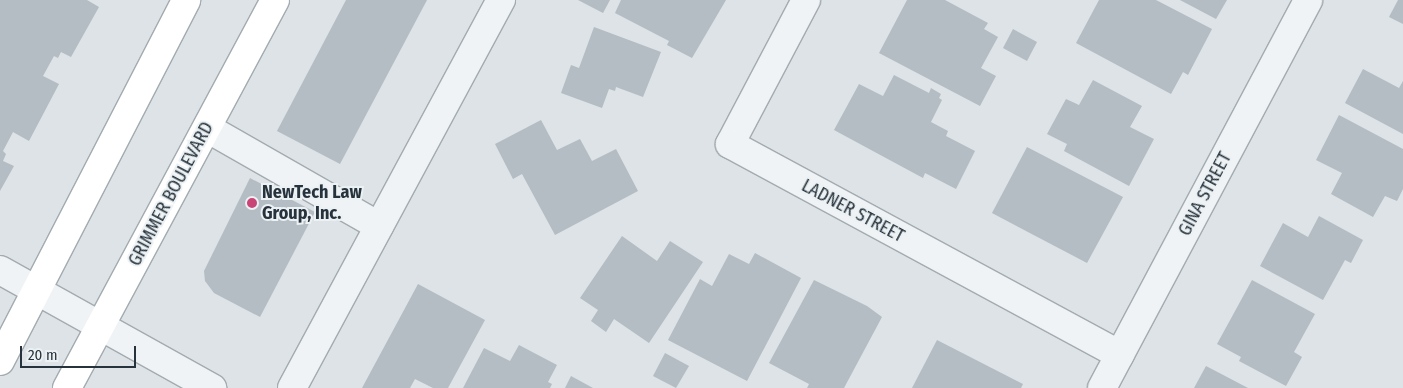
<!DOCTYPE html>
<html>
<head>
<meta charset="utf-8">
<style>
  body { margin:0 }
  #map { position:relative; width:1403px; height:388px; overflow:hidden; background:#dde3e6; font-family:"Fira Sans Condensed",sans-serif }
  div>[style] { position:absolute }
  .building>* { inset:0; background:#b4bdc3 }
  .roads { filter:drop-shadow(1px 0 #a3abb0) drop-shadow(-1px 0 #a3abb0) drop-shadow(0 1px #a3abb0) drop-shadow(0 -1px #a3abb0) }
  .minor>* { height:28px; margin:-14px; padding:0 14px; transform-origin:14px; border-radius:14px; background:#eff3f5 }
  .major>* { height:28px; margin:-14px; padding:0 14px; transform-origin:14px; border-radius:14px; background:#fff }
  .dots>* { width:14px; height:14px; translate:-50% -50%; box-sizing:border-box; border:2px solid #ecf1f4; border-radius:50% }
  span { translate:-50% -50%; white-space:nowrap; text-align:center; line-height:1.15; -webkit-text-stroke:4px #ecf1f4; paint-order:stroke }
  .poi-label { font-size:18px; color:#27333c; font-weight:700 }
  .left { translate:0 -50%; text-align:left }
  .street-label { font-size:18px; color:#27333c }
  .scale { position:absolute; left:20px; top:346px; width:116px; height:22px; box-sizing:border-box; border:2px solid #27333c; border-top:0; padding-left:6px; font-size:15px; line-height:18px; white-space:nowrap; color:#27333c; -webkit-text-stroke:4px #ecf1f4; paint-order:stroke }
</style>
</head>
<body>
<div id="map">
  <div class="building">
    <i style="clip-path:polygon(0 0,87px 0,99px 7px,71px 57px,61px 52px,58px 58px,54px 56px,43px 76px,59px 84px,29px 141px,13px 132px,3px 151px,6px 154px,3px 161px,14px 166px,0 191px)"></i>
    <i style="clip-path:polygon(346px 0,427px 0,340px 164px,277px 131px)"></i>
    <i style="clip-path:polygon(578px 0,610px 0,603px 13px)"></i>
    <i style="clip-path:polygon(621px 0,726px 0,692px 58px,667px 45px,669px 41px,615px 13px)"></i>
    <i style="clip-path:polygon(907px 0,945px 0,988px 23px,984px 29px,998px 37px,981px 68px,996px 76px,980px 106px,879px 53px)"></i>
    <i style="clip-path:polygon(1099px 0,1156px 0,1212px 29px,1188px 75px,1183px 72px,1171px 94px,1076px 43px)"></i>
    <i style="clip-path:polygon(1180px 0,1227px 0,1216px 19px)"></i>
    <i style="clip-path:polygon(1398px 0,1403px 0,1403px 24px,1389px 17px)"></i>
    <i style="clip-path:polygon(594px 27px,661px 52px,643px 97px,616px 87px,615px 91px,609px 89px,602px 108px,561px 93px,571px 65px,579px 68px)"></i>
    <i style="clip-path:polygon(1013px 29px,1037px 42px,1027px 61px,1003px 48px)"></i>
    <i style="clip-path:polygon(1363px 69px,1399px 88px,1403px 81px,1403px 134px,1345px 103px)"></i>
    <i style="clip-path:polygon(894px 75px,929px 93px,931px 88px,941px 94px,939px 98px,942px 100px,931px 122px,948px 131px,946px 136px,975px 151px,956px 189px,925px 173px,923px 178px,834px 130px,859px 84px,883px 96px)"></i>
    <i style="clip-path:polygon(1093px 80px,1142px 106px,1130px 127px,1154px 139px,1129px 186px,1064px 151px,1067px 144px,1047px 134px,1066px 99px,1079px 105px)"></i>
    <i style="clip-path:polygon(1339px 115px,1403px 149px,1403px 189px,1397px 201px,1385px 196px,1373px 217px,1331px 194px,1342px 173px,1316px 160px)"></i>
    <i style="clip-path:polygon(541px 120px,557px 150px,580px 139px,592px 161px,616px 149px,638px 191px,555px 235px,522px 174px,513px 179px,495px 144px)"></i>
    <i style="clip-path:polygon(1027px 147px,1123px 197px,1087px 263px,992px 213px)"></i>
    <i style="clip-path:polygon(250px 178px,315px 212px,260px 317px,214px 293px,205px 281px,204px 271px)"></i>
    <i style="clip-path:polygon(1319px 216px,1363px 240px,1351px 263px,1345px 260px,1323px 300px,1260px 266px,1283px 223px,1308px 237px)"></i>
    <i style="clip-path:polygon(622px 236px,657px 261px,670px 241px,703px 262px,649px 343px,614px 319px,606px 332px,591px 321px,598px 310px,580px 298px)"></i>
    <i style="clip-path:polygon(755px 253px,801px 278px,747px 381px,668px 340px,700px 279px,712px 286px,729px 254px,749px 264px)"></i>
    <i style="clip-path:polygon(814px 280px,867px 306px,882px 317px,844px 388px,807px 388px,809px 384px,769px 363px)"></i>
    <i style="clip-path:polygon(1252px 280px,1315px 314px,1294px 352px,1302px 357px,1286px 386px,1239px 361px,1241px 357px,1217px 344px)"></i>
    <i style="clip-path:polygon(418px 284px,485px 320px,448px 388px,433px 388px,415px 379px,410px 388px,362px 388px)"></i>
    <i style="clip-path:polygon(937px 340px,1023px 384px,1021px 388px,912px 388px)"></i>
    <i style="clip-path:polygon(519px 345px,557px 365px,548px 382px,552px 384px,550px 388px,463px 388px,484px 348px,510px 361px)"></i>
    <i style="clip-path:polygon(665px 353px,689px 366px,676px 388px,653px 376px)"></i>
    <i style="clip-path:polygon(1206px 366px,1248px 388px,1194px 388px)"></i>
    <i style="clip-path:polygon(571px 376px,593px 388px,565px 388px)"></i>
  </div>
  <div class="roads">
    <div class="minor">
      <i style="left:806px;top:0;width:163px;rotate:117.8deg"></i>
      <i style="left:730px;top:144px;width:443px;rotate:28.4deg"></i>
      <i style="left:207px;top:128px;width:198px;rotate:29.7deg"></i>
      <i style="left:0;top:270px;width:243px;rotate:29.1deg"></i>
      <i style="left:292px;top:388px;width:441px;rotate:-61.7deg"></i>
      <i style="left:1102px;top:388px;width:439px;rotate:-62deg"></i>
    </div>
    <div class="major">
      <i style="left:0;top:361px;width:406px;rotate:-62.7deg"></i>
      <i style="left:67px;top:388px;width:440px;rotate:-61.8deg"></i>
    </div>
  </div>
  <div class="dots">
    <i style="left:252px;top:203px;background:#c84576"></i>
  </div>
  <div class="poi-label">
    <span class="left" style="left:262px;top:203px">NewTech Law<br>Group, Inc.</span>
  </div>
  <div class="street-label">
    <span style="left:171px;top:194px;rotate:-62deg">GRIMMER BOULEVARD</span>
    <span style="left:1205px;top:194px;rotate:-62deg">GINA STREET</span>
    <span style="left:853px;top:211px;rotate:28deg">LADNER STREET</span>
  </div>
  <div class="scale">20 m</div>
</div>
</body>
</html>
